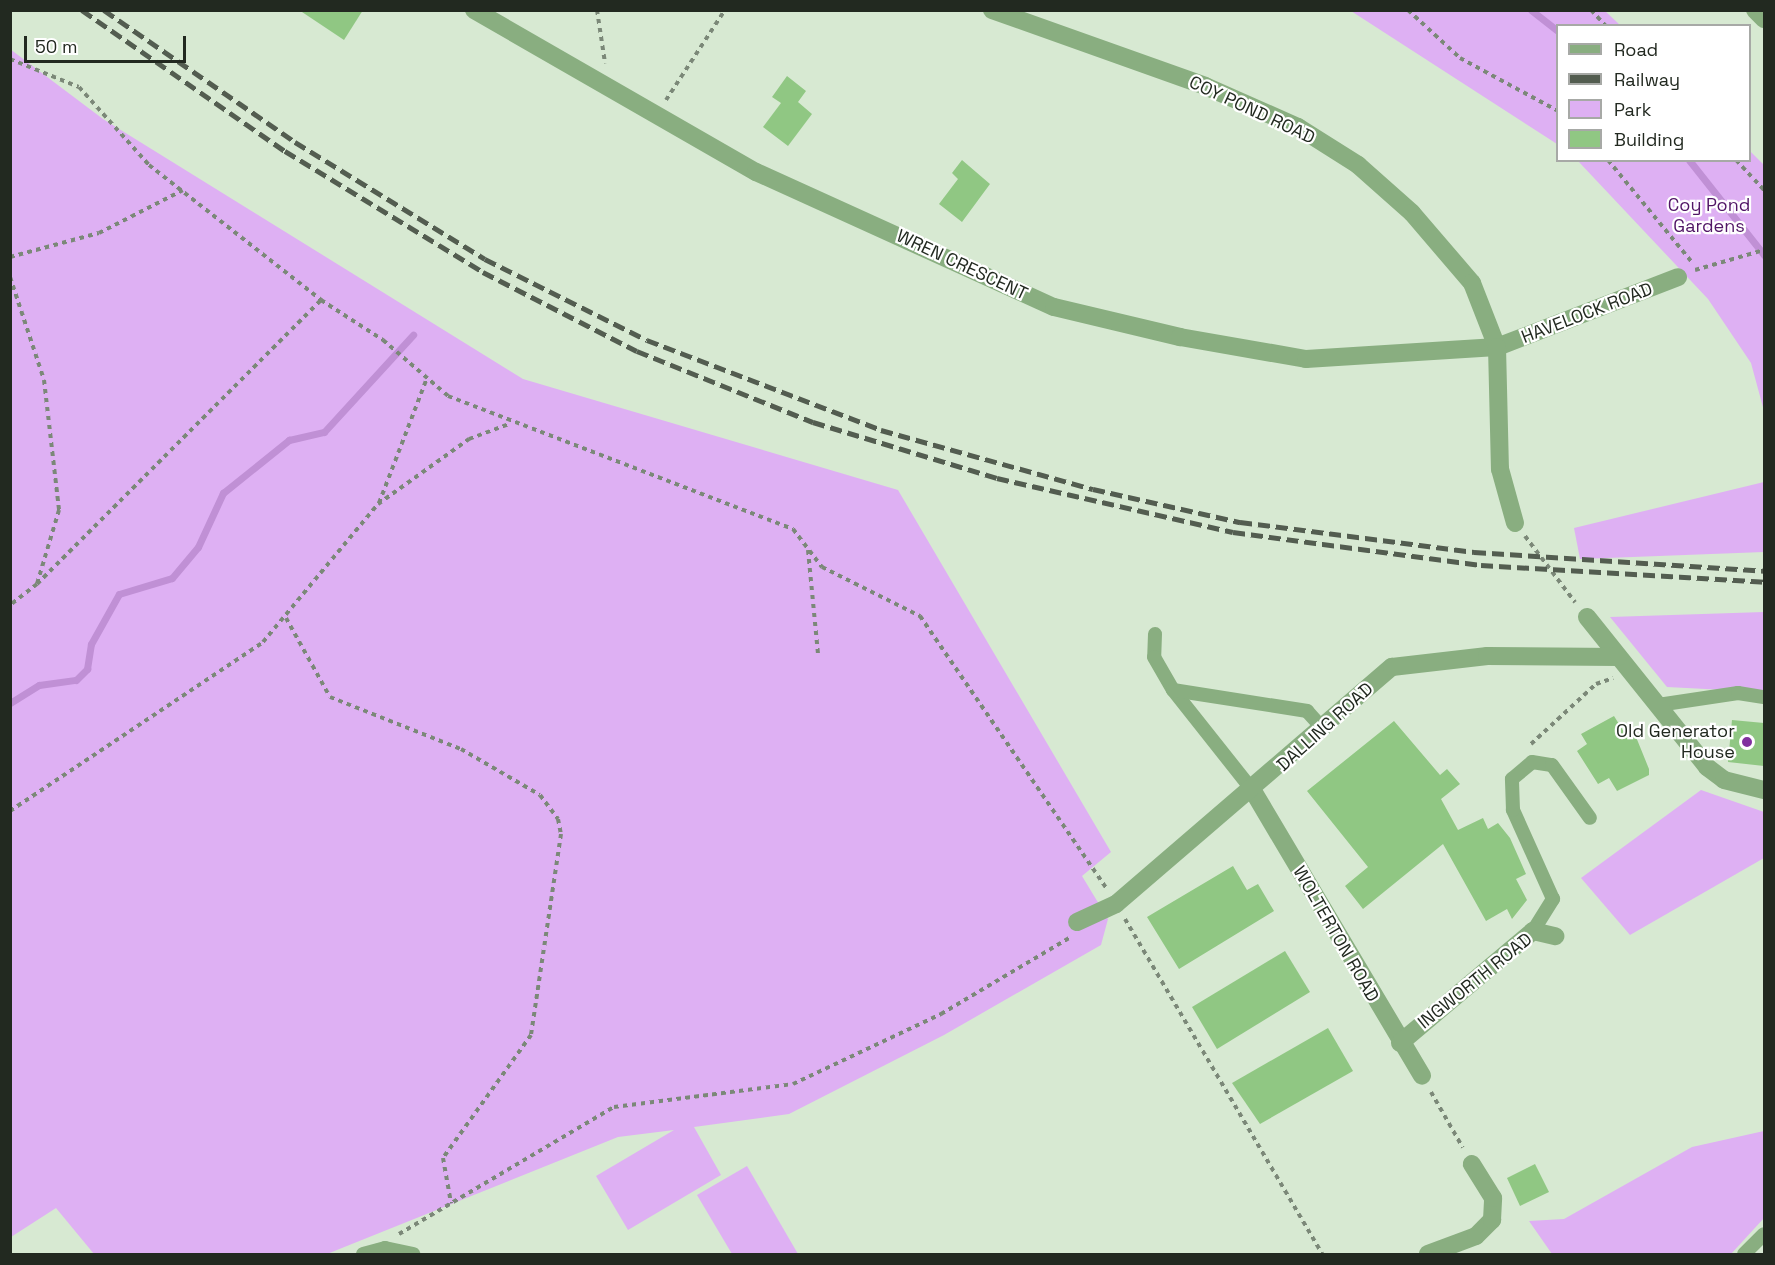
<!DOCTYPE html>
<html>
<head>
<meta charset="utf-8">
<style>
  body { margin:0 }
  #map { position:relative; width:1775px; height:1265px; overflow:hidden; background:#d7e9d2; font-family:"Space Grotesk",sans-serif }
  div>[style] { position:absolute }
  .green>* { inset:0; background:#deb0f3 }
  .stream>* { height:7px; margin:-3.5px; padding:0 3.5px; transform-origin:3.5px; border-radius:3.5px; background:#c090d5 }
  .building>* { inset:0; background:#90c783 }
  .path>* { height:4px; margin-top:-2px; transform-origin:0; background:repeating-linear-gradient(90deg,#7b8878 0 4.5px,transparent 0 9px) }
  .service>* { height:14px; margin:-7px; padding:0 7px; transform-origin:7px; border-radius:7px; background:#89ae80 }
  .minor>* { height:18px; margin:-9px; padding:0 9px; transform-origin:9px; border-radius:9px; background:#89ae80 }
  .tertiary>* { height:18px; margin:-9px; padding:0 9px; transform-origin:9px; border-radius:9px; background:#89ae80 }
  .rail>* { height:4.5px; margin-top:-2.25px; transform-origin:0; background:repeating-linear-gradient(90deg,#535d50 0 12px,transparent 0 18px) }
  .dots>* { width:16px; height:16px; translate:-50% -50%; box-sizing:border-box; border:3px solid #fff; border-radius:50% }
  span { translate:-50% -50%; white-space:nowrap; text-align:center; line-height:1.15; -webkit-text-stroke:4.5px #fff; paint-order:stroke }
  .street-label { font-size:18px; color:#222920 }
  .park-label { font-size:18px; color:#511566 }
  .poi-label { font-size:18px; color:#222920 }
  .right { translate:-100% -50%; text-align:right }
  .frame { position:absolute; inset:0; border:12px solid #222920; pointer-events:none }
  .legend { position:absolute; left:1556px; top:24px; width:195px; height:138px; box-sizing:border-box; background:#fff; border:2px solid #a7a9a6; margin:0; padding:8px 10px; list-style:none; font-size:18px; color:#222920 }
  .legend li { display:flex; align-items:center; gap:12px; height:30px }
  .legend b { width:30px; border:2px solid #a7a9a6 }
  .scale { position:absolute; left:24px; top:36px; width:162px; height:27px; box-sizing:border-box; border:3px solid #222920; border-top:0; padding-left:8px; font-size:18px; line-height:21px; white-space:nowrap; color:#222920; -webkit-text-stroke:4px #fff; paint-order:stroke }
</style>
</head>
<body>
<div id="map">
  <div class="green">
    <i style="clip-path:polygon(1351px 11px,1605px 11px,1620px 25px,1558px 26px,1557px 144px)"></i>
    <i style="clip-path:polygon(10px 49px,103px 119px,523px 379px,898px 490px,1111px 852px,1082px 876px,1108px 919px,1101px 945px,944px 1035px,789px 1114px,694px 1127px,721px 1175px,628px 1230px,596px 1176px,674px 1130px,618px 1137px,327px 1254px,94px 1254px,56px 1208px,11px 1237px)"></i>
    <i style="clip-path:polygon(1750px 151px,1764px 165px,1764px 411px,1751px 363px,1708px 299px,1578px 161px,1750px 160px)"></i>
    <i style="clip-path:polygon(1764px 482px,1764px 552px,1580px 559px,1574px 528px)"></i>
    <i style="clip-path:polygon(1764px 612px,1764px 692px,1667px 687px,1610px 617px)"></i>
    <i style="clip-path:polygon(1701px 790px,1764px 812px,1764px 858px,1630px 935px,1581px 878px)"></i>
    <i style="clip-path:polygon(1764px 1131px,1764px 1218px,1731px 1254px,1552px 1254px,1529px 1221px,1564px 1219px,1692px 1147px)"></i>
    <i style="clip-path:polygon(747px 1166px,798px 1254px,732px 1254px,697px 1195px)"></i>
  </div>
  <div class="stream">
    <i style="left:1531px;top:10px;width:34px;rotate:38deg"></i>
    <i style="left:1689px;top:160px;width:121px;rotate:51.7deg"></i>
    <i style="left:10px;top:703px;width:34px;rotate:-32deg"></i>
    <i style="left:39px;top:685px;width:37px;rotate:-8deg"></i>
    <i style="left:76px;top:680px;width:16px;rotate:-45deg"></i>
    <i style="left:87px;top:669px;width:25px;rotate:-81deg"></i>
    <i style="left:91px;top:644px;width:57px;rotate:-60.8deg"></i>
    <i style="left:119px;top:594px;width:55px;rotate:-16.8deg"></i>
    <i style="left:172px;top:578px;width:40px;rotate:-50deg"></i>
    <i style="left:198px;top:547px;width:60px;rotate:-65.2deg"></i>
    <i style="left:223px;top:493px;width:85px;rotate:-38.8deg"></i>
    <i style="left:289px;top:440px;width:36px;rotate:-13deg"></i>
    <i style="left:324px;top:432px;width:132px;rotate:-47.5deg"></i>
  </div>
  <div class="building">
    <i style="clip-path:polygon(299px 10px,363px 10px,344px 40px)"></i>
    <i style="clip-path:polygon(787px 76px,806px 91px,798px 102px,812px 114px,788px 146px,763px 127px,781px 103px,772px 97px)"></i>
    <i style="clip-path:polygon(962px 160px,990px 184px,962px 222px,939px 204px,958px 179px,952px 173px)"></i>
    <i style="clip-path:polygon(1614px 716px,1627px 737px,1634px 732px,1649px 769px,1649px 775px,1617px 791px,1609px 778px,1598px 784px,1577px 751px,1587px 744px,1581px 734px)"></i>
    <i style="clip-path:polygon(1732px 720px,1764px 723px,1764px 766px,1728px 762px)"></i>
    <i style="clip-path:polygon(1394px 721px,1440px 775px,1447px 769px,1460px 784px,1441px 799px,1458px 830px,1483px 818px,1488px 829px,1498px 823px,1510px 838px,1526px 874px,1516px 879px,1527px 900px,1512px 919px,1507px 909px,1486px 921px,1443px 844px,1363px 909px,1345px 886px,1368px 867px,1307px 791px)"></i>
    <i style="clip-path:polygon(1233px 866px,1247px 890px,1258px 884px,1274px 911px,1179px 969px,1147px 917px)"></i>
    <i style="clip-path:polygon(1285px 951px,1310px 992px,1217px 1049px,1192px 1007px)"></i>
    <i style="clip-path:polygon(1328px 1028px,1353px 1071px,1260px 1124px,1232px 1083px)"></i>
    <i style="clip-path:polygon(1535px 1164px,1549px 1192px,1520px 1206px,1507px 1178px)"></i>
  </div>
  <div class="path">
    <i style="left:597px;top:10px;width:54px;rotate:81.4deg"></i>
    <i style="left:1408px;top:10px;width:71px;rotate:42.7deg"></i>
    <i style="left:1460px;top:58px;width:111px;rotate:28.4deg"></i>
    <i style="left:1591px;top:10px;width:22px;rotate:47deg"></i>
    <i style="left:10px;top:59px;width:74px;rotate:22.1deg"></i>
    <i style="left:79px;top:87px;width:105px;rotate:48.1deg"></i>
    <i style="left:149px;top:165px;width:219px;rotate:38.1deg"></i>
    <i style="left:321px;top:300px;width:74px;rotate:32.8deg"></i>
    <i style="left:383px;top:340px;width:86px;rotate:40.7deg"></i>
    <i style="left:448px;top:396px;width:370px;rotate:21.1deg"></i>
    <i style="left:793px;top:529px;width:48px;rotate:52.7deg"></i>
    <i style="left:822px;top:567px;width:110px;rotate:26.6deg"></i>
    <i style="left:920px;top:616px;width:331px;rotate:55.6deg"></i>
    <i style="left:666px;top:100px;width:108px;rotate:-56.8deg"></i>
    <i style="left:1608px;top:160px;width:131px;rotate:50.6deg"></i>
    <i style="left:1736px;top:160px;width:41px;rotate:47deg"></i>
    <i style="left:10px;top:257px;width:92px;rotate:-15.1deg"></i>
    <i style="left:99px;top:233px;width:94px;rotate:-27.1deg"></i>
    <i style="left:1695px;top:270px;width:72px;rotate:-16.2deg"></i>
    <i style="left:10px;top:277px;width:108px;rotate:71.7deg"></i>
    <i style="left:44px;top:380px;width:131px;rotate:83.4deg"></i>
    <i style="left:59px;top:510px;width:77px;rotate:106.6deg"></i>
    <i style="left:37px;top:584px;width:34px;rotate:142deg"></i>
    <i style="left:379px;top:503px;width:134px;rotate:-69deg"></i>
    <i style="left:1525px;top:536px;width:83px;rotate:52.9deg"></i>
    <i style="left:808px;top:550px;width:104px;rotate:84.5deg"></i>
    <i style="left:37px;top:584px;width:402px;rotate:-45deg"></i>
    <i style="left:286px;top:618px;width:90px;rotate:60.9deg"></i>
    <i style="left:330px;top:697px;width:141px;rotate:21.7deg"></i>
    <i style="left:461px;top:749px;width:91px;rotate:30.2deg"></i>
    <i style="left:540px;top:795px;width:30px;rotate:53deg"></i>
    <i style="left:558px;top:819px;width:15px;rotate:79deg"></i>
    <i style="left:561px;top:834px;width:203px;rotate:98.5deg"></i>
    <i style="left:531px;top:1035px;width:151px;rotate:125.6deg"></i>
    <i style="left:443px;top:1158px;width:46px;rotate:79.9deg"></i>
    <i style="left:1531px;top:744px;width:88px;rotate:-42.7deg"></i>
    <i style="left:1596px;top:684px;width:18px;rotate:-19deg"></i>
    <i style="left:10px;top:811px;width:304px;rotate:-33.7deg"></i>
    <i style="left:263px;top:642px;width:180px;rotate:-50.2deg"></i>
    <i style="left:378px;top:504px;width:112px;rotate:-35.5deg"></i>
    <i style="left:469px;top:439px;width:43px;rotate:-20.6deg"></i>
    <i style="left:1125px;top:919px;width:389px;rotate:59.5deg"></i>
    <i style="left:1431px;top:1092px;width:64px;rotate:60.3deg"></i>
    <i style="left:399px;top:1234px;width:250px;rotate:-30.6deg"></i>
    <i style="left:614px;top:1107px;width:180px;rotate:-7.3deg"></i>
    <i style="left:793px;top:1084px;width:164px;rotate:-25.3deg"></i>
    <i style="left:941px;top:1014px;width:149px;rotate:-30.7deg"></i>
  </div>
  <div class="service">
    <i style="left:1155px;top:634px;width:23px;rotate:92deg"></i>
    <i style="left:1154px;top:657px;width:38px;rotate:60deg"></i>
    <i style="left:1173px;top:690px;width:129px;rotate:51.6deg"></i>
    <i style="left:1173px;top:690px;width:136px;rotate:8.9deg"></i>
    <i style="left:1307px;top:711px;width:25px;rotate:48deg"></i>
    <i style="left:1658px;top:705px;width:81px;rotate:-8.5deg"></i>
    <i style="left:1738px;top:693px;width:26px;rotate:9deg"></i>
    <i style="left:1533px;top:931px;width:38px;rotate:-58deg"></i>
    <i style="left:1553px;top:899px;width:98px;rotate:-114.2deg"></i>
    <i style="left:1513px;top:810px;width:31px;rotate:-92deg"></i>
    <i style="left:1512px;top:779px;width:26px;rotate:-40deg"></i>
    <i style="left:1532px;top:762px;width:20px;rotate:9deg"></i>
    <i style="left:1552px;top:765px;width:65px;rotate:54.4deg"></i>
    <i style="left:363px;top:1254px;width:23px;rotate:-15deg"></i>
    <i style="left:385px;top:1248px;width:29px;rotate:12deg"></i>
    <i style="left:1744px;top:1254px;width:28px;rotate:-45deg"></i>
  </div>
  <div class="minor">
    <i style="left:474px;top:10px;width:325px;rotate:29.9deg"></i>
    <i style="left:756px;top:172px;width:327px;rotate:24.4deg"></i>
    <i style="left:1054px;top:307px;width:130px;rotate:13.4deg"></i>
    <i style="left:1180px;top:337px;width:128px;rotate:9.9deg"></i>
    <i style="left:1306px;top:359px;width:191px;rotate:-3.6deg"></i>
    <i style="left:1497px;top:347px;width:194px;rotate:-21.1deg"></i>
    <i style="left:992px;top:10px;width:226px;rotate:19.6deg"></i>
    <i style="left:1205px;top:86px;width:102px;rotate:23.8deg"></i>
    <i style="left:1298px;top:127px;width:71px;rotate:32.3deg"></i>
    <i style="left:1358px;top:165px;width:72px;rotate:41.6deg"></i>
    <i style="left:1412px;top:213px;width:92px;rotate:49.4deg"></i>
    <i style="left:1472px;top:283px;width:69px;rotate:68.7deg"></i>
    <i style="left:1497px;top:347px;width:122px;rotate:88.6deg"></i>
    <i style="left:1500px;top:469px;width:56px;rotate:74.5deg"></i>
    <i style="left:1587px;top:617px;width:192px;rotate:51.3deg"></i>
    <i style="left:1707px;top:767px;width:21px;rotate:37deg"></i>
    <i style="left:1724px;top:780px;width:41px;rotate:14deg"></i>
    <i style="left:1253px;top:791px;width:331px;rotate:59.3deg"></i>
    <i style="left:1077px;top:922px;width:43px;rotate:-24.8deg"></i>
    <i style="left:1116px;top:904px;width:364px;rotate:-40.7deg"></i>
    <i style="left:1392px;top:667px;width:96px;rotate:-6.6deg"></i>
    <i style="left:1487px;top:656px;width:131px;rotate:0.4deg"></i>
    <i style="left:1400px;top:1043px;width:174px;rotate:-40.1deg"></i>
    <i style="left:1533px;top:931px;width:23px;rotate:13deg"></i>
    <i style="left:1428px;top:1254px;width:51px;rotate:-20.6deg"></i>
    <i style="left:1476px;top:1236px;width:23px;rotate:-45deg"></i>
    <i style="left:1492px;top:1220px;width:22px;rotate:-87deg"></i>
    <i style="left:1493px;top:1198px;width:40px;rotate:-122deg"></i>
  </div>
  <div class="tertiary">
    <i style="left:1755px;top:10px;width:13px;rotate:45deg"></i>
  </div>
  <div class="rail">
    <i style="left:82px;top:10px;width:247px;rotate:34.8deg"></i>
    <i style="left:285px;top:151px;width:232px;rotate:31.4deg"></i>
    <i style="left:483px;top:272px;width:173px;rotate:27.2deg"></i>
    <i style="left:637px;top:351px;width:190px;rotate:22deg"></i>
    <i style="left:813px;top:422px;width:192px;rotate:16.9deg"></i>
    <i style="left:997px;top:478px;width:242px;rotate:12.9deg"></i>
    <i style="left:1233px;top:532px;width:250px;rotate:7.6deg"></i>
    <i style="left:1481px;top:565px;width:284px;rotate:3.4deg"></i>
    <i style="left:104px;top:10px;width:232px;rotate:34.6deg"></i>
    <i style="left:295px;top:142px;width:223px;rotate:31.6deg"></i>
    <i style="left:485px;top:259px;width:181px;rotate:26.6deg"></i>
    <i style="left:647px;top:340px;width:251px;rotate:21deg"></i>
    <i style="left:881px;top:430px;width:220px;rotate:15.6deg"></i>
    <i style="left:1093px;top:489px;width:151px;rotate:12.7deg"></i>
    <i style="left:1240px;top:522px;width:236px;rotate:7.3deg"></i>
    <i style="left:1474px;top:552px;width:291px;rotate:3.7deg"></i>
  </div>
  <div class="dots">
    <i style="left:1747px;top:742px;background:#812f9f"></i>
  </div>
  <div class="street-label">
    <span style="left:1252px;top:110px;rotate:25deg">COY POND ROAD</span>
    <span style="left:962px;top:265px;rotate:25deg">WREN CRESCENT</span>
    <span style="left:1587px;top:313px;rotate:-21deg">HAVELOCK ROAD</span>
    <span style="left:1325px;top:727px;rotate:-42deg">DALLING ROAD</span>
    <span style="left:1336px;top:934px;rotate:60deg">WOLTERTON ROAD</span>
    <span style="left:1475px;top:981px;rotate:-39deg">INGWORTH ROAD</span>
  </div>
  <div class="park-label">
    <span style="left:1709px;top:216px">Coy Pond<br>Gardens</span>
  </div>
  <div class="poi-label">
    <span class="right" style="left:1735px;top:742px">Old Generator<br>House</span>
  </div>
  <div class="frame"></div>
  <ul class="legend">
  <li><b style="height:8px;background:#89ae80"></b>Road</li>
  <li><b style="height:8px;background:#535d50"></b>Railway</li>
  <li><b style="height:16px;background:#deb0f3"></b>Park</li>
  <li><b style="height:16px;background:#90c783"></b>Building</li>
  </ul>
  <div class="scale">50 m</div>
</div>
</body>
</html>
